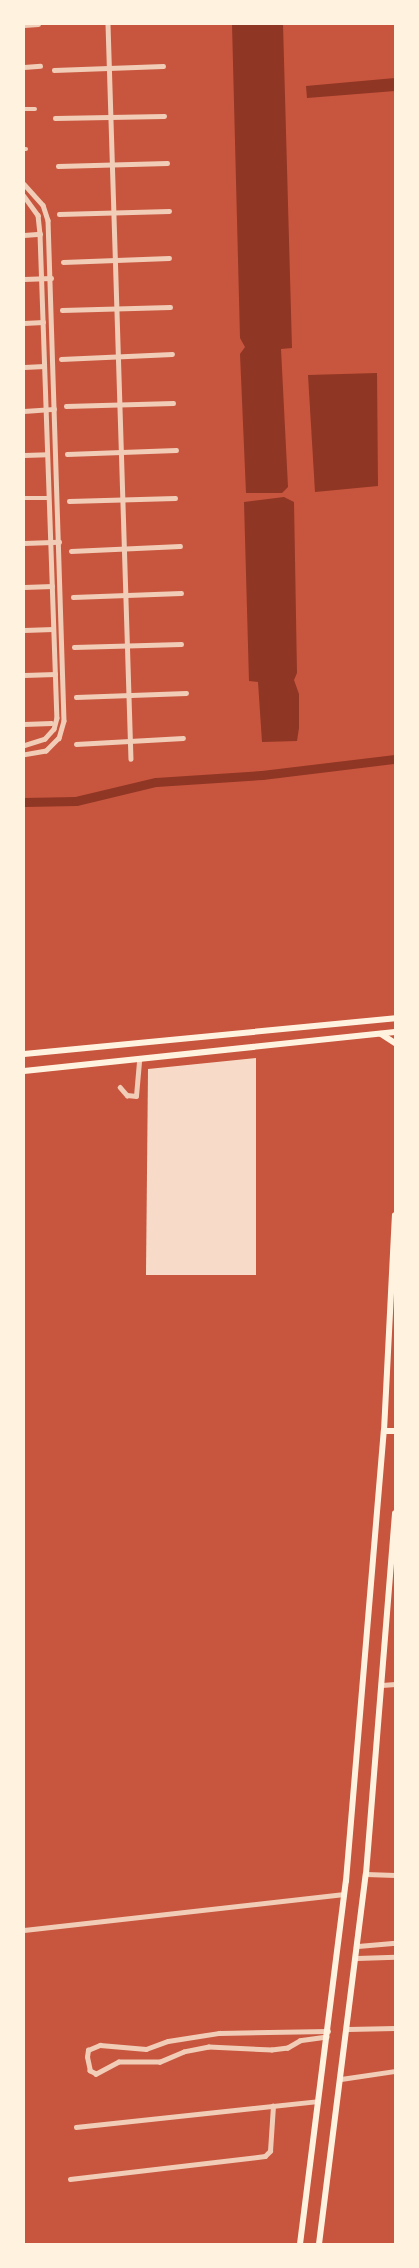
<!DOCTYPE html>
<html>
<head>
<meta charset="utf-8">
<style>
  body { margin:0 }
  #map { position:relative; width:419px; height:2268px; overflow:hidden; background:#c8553d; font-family:Merriweather,serif }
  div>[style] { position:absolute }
  .water>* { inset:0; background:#8f3625 }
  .canal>* { height:9px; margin:-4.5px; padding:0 4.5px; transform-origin:4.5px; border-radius:4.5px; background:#8f3625 }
  .building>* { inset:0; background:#f7dbc8 }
  .minor>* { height:4.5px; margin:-2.25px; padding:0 2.25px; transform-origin:2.25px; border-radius:2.25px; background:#f1ccb7 }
  .secondary>* { height:6px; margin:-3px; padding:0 3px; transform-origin:3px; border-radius:3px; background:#fff3e0 }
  span { translate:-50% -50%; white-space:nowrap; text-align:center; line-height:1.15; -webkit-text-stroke:4px #fff3e0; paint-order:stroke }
  .frame { position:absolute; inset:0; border:25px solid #fff3e0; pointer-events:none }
</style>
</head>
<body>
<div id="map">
  <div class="water">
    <i style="clip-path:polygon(232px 24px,283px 24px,292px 348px,281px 349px,288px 487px,282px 493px,246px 493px,240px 354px,245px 347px,240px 338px)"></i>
    <i style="clip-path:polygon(395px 78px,395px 91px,307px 98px,306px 86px)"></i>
    <i style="clip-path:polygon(377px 373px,378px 486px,315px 492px,308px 375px)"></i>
    <i style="clip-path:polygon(284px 497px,294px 502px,297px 673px,294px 680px,299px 694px,299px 728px,297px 741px,262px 742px,258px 682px,249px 681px,244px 502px)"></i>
  </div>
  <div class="canal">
    <i style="left:24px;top:802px;width:52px;rotate:-1.1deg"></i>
    <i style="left:76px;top:801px;width:82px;rotate:-13.4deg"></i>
    <i style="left:156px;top:782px;width:106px;rotate:-3.8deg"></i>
    <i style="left:262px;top:775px;width:134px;rotate:-6.9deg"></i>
  </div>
  <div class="building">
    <i style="clip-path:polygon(256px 1058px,256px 1275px,146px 1275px,148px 1069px)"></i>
  </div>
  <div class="minor">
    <i style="left:108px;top:24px;width:735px;rotate:88.21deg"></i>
    <i style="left:24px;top:25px;width:14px;rotate:-4deg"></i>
    <i style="left:24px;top:67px;width:16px;rotate:-4deg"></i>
    <i style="left:54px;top:70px;width:109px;rotate:-2.1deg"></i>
    <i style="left:24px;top:109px;width:11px"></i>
    <i style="left:55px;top:118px;width:109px;rotate:-1.1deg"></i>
    <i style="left:24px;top:149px;width:2px"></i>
    <i style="left:58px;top:166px;width:109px;rotate:-1.6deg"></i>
    <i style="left:24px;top:184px;width:28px;rotate:48deg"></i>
    <i style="left:43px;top:205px;width:16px;rotate:72deg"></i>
    <i style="left:48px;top:220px;width:501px;rotate:88.17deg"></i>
    <i style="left:64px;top:721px;width:18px;rotate:106deg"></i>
    <i style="left:59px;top:738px;width:18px;rotate:135deg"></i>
    <i style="left:46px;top:751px;width:22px;rotate:170deg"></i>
    <i style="left:24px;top:196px;width:24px;rotate:54deg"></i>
    <i style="left:38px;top:215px;width:19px;rotate:84deg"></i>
    <i style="left:40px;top:234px;width:484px;rotate:88deg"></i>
    <i style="left:57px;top:718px;width:11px;rotate:105deg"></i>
    <i style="left:54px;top:729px;width:13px;rotate:132deg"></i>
    <i style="left:45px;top:739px;width:22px;rotate:162deg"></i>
    <i style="left:59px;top:214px;width:110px;rotate:-1.6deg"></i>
    <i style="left:24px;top:235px;width:16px;rotate:-4deg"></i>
    <i style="left:63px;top:262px;width:106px;rotate:-2.2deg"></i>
    <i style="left:24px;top:279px;width:27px;rotate:-2deg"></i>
    <i style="left:62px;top:310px;width:108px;rotate:-1.6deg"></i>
    <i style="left:24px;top:323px;width:19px;rotate:-3deg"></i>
    <i style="left:61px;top:359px;width:111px;rotate:-2.6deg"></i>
    <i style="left:24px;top:367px;width:20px;rotate:-3deg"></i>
    <i style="left:66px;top:406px;width:107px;rotate:-1.6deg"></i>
    <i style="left:24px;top:411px;width:30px;rotate:-4deg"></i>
    <i style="left:67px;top:454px;width:109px;rotate:-2.1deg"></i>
    <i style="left:24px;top:455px;width:23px;rotate:-2deg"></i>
    <i style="left:24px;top:498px;width:25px"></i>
    <i style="left:69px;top:501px;width:106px;rotate:-1.6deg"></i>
    <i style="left:24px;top:543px;width:35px;rotate:-2deg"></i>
    <i style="left:71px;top:551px;width:109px;rotate:-2.6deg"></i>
    <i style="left:24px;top:587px;width:28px;rotate:-2deg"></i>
    <i style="left:73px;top:597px;width:108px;rotate:-2.1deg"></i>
    <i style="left:24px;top:630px;width:29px;rotate:-2deg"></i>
    <i style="left:74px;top:647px;width:107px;rotate:-1.6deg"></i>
    <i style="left:24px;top:675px;width:31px;rotate:-2deg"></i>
    <i style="left:76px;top:697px;width:110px;rotate:-2.1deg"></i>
    <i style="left:24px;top:724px;width:27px;rotate:-2deg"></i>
    <i style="left:76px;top:744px;width:107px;rotate:-3.2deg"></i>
    <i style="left:120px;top:1087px;width:11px;rotate:49deg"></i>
    <i style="left:127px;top:1095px;width:9px;rotate:6deg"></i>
    <i style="left:136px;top:1096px;width:37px;rotate:-85deg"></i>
    <i style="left:382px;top:1685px;width:13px;rotate:-4deg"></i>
    <i style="left:366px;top:1874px;width:29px;rotate:2deg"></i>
    <i style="left:24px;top:1930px;width:322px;rotate:-6.4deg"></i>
    <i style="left:358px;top:1946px;width:37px;rotate:-5deg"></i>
    <i style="left:357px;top:1958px;width:38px;rotate:-2deg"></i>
    <i style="left:348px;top:2029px;width:47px;rotate:-1.2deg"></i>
    <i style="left:327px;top:2037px;width:27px;rotate:172deg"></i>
    <i style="left:300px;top:2041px;width:14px;rotate:150deg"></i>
    <i style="left:288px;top:2048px;width:16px;rotate:173deg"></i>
    <i style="left:272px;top:2050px;width:63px;rotate:-177.3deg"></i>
    <i style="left:209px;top:2047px;width:25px;rotate:169deg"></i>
    <i style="left:184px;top:2052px;width:26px;rotate:157deg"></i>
    <i style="left:160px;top:2062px;width:41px;rotate:180deg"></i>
    <i style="left:119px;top:2062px;width:26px;rotate:152deg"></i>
    <i style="left:96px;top:2074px;width:7px;rotate:-153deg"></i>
    <i style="left:90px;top:2071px;width:14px;rotate:-102deg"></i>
    <i style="left:87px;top:2057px;width:7px;rotate:-82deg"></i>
    <i style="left:88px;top:2050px;width:13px;rotate:-23deg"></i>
    <i style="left:100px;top:2045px;width:46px;rotate:5deg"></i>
    <i style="left:146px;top:2049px;width:23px;rotate:-20deg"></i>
    <i style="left:168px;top:2041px;width:52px;rotate:-8.9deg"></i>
    <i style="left:219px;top:2033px;width:109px;rotate:-1.1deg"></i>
    <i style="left:341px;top:2079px;width:55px;rotate:-8.4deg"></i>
    <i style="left:76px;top:2127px;width:243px;rotate:-6.1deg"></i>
    <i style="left:70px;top:2179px;width:196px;rotate:-6.7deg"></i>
    <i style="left:265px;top:2156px;width:7px;rotate:-45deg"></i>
    <i style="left:270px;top:2151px;width:45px;rotate:-86.2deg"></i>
  </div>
  <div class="secondary">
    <i style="left:381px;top:1034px;width:17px;rotate:33deg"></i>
    <i style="left:24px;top:1054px;width:373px;rotate:-5.5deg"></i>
    <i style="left:24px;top:1071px;width:373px;rotate:-6deg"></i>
    <i style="left:384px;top:1431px;width:11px"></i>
    <i style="left:300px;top:2244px;width:366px;rotate:-82.8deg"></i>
    <i style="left:346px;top:1881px;width:452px;rotate:-85.2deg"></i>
    <i style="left:384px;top:1431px;width:216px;rotate:-87.1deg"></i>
    <i style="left:319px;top:2244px;width:373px;rotate:-82.8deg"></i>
    <i style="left:366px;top:1874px;width:362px;rotate:-85.4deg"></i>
  </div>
  <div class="frame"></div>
</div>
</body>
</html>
